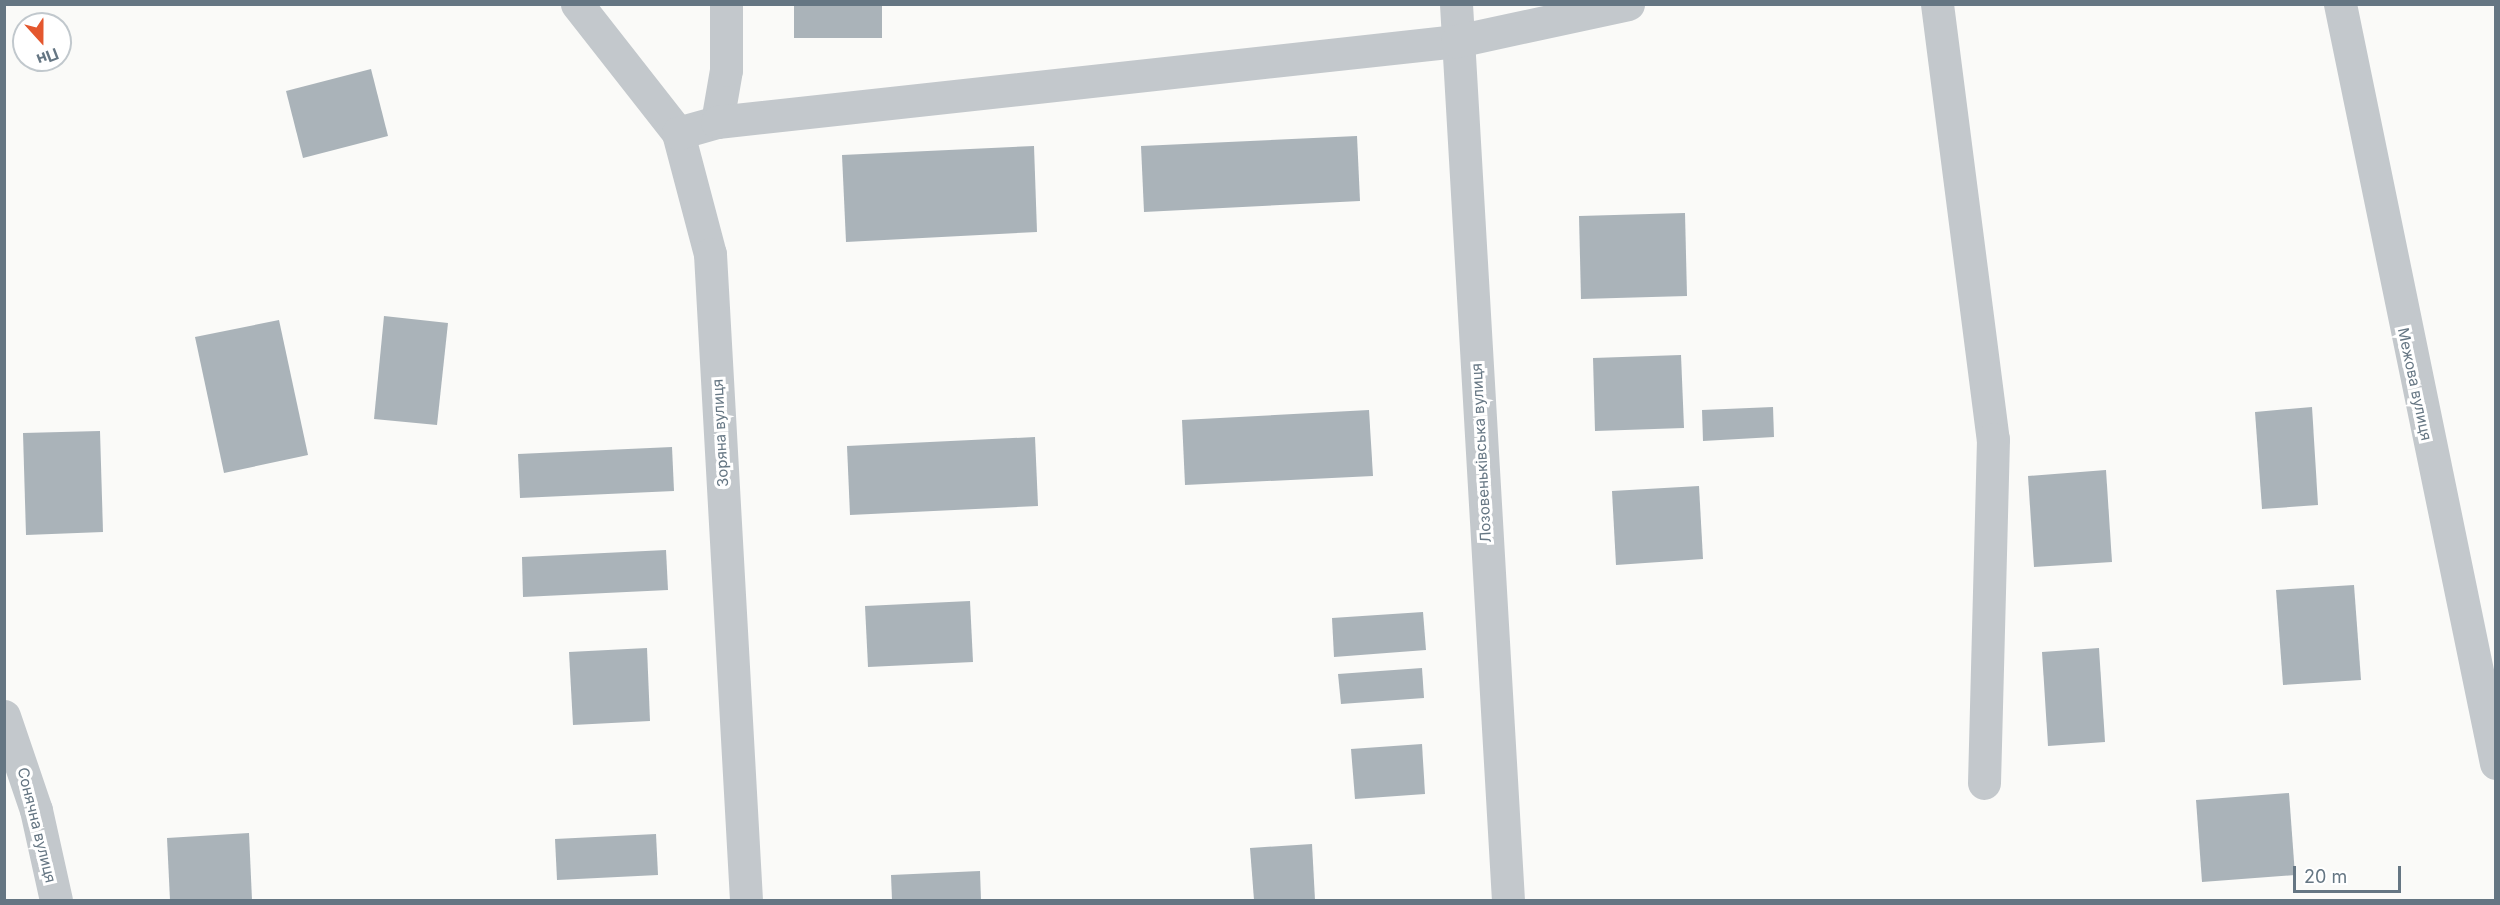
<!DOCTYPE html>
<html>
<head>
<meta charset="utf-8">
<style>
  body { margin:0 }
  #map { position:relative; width:2500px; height:905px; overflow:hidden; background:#fafaf8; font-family:Inter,sans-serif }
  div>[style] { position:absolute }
  .building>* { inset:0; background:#aab3b9 }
  .street>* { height:33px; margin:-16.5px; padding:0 16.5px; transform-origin:16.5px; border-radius:16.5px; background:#c3c8cc }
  span { translate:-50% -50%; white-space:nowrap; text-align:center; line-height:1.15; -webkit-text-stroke:6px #fff; paint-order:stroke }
  .street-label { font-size:15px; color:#657683 }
  .frame { position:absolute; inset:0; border:6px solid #657683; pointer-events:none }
  .north { position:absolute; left:12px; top:12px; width:60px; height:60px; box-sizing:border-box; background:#fff; border:2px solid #c1c8cd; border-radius:50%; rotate:159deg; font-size:16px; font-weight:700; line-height:24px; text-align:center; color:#657683 }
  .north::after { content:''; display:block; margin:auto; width:21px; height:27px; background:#e4572e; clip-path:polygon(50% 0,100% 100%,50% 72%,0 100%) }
  .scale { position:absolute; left:2293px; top:866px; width:108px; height:27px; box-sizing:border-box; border:3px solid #657683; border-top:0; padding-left:8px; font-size:18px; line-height:21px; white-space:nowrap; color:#657683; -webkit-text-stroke:4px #fff; paint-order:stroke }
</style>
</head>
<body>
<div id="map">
  <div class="building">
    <i style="clip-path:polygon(808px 4px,882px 4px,882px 38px,794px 38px,794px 5px)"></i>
    <i style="clip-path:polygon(371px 69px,388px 136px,303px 158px,286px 91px)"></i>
    <i style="clip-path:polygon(1357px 136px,1360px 201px,1144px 212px,1141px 146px)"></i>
    <i style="clip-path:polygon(1034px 146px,1037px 232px,846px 242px,842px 155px)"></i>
    <i style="clip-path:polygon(1685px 213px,1687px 296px,1581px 299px,1579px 216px)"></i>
    <i style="clip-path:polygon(384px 316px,448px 323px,437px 425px,374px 419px)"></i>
    <i style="clip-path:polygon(279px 320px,308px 455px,224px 473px,195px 337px)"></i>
    <i style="clip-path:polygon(1681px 355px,1684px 428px,1595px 431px,1593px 358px)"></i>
    <i style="clip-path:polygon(1773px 407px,1774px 437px,1703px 441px,1702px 410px)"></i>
    <i style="clip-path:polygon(2312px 407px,2318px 505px,2262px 509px,2255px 412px)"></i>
    <i style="clip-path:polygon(1369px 410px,1373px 476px,1185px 485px,1182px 420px)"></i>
    <i style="clip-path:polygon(100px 431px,103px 532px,26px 535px,23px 433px)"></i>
    <i style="clip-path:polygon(1035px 437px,1038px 506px,850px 515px,847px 446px)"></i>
    <i style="clip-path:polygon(672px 447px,674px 491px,520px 498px,518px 454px)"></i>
    <i style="clip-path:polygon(2106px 470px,2112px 562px,2034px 567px,2028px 476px)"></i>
    <i style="clip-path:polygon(1699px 486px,1703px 559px,1616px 565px,1612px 491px)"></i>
    <i style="clip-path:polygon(666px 550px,668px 590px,523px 597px,522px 557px)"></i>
    <i style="clip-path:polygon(2354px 585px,2361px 680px,2283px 685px,2276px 590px)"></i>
    <i style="clip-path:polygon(970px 601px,973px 662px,868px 667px,865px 606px)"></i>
    <i style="clip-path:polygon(1423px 612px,1426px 650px,1334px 657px,1332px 618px)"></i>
    <i style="clip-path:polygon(647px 648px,650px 721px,573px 725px,569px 652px)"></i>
    <i style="clip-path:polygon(2099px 648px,2105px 742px,2048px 746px,2042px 652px)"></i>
    <i style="clip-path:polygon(1422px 668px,1424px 698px,1341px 704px,1338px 674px)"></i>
    <i style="clip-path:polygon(1422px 744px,1425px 794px,1355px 799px,1351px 749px)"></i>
    <i style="clip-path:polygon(2289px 793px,2295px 875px,2202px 882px,2196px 800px)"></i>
    <i style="clip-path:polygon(249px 833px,252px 900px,170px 900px,167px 838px)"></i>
    <i style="clip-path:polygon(656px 834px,658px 875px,557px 880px,555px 839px)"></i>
    <i style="clip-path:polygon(1312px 844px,1315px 900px,1254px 900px,1250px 848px)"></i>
    <i style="clip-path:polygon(980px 871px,981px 900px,892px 900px,891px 875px)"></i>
  </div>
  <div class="street">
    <i style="left:577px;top:4px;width:164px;rotate:51.9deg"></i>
    <i style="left:678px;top:133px;width:125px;rotate:75.2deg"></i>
    <i style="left:710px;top:254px;width:647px;rotate:86.81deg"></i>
    <i style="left:1456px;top:4px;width:898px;rotate:86.68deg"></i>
    <i style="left:1937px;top:4px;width:439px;rotate:82.7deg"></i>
    <i style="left:1993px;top:439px;width:344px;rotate:91.5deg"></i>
    <i style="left:2340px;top:4px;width:775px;rotate:78.39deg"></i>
    <i style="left:717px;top:122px;width:53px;rotate:-80.2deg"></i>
    <i style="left:726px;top:70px;width:66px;rotate:-90deg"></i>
    <i style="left:678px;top:133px;width:41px;rotate:-15.8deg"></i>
    <i style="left:717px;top:122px;width:744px;rotate:-6.25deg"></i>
    <i style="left:1457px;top:41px;width:175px;rotate:-12.2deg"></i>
    <i style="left:4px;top:716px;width:99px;rotate:71.2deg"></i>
    <i style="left:36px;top:810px;width:92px;rotate:77.5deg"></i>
  </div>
  <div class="street-label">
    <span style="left:2415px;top:384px;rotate:78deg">Межова вулиця</span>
    <span style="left:720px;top:433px;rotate:-93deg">Зоряна вулиця</span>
    <span style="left:1481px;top:453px;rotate:-93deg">Лозовеньківська вулиця</span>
    <span style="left:37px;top:825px;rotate:76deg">Сонячна вулиця</span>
  </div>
  <div class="frame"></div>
  <div class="north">Пн</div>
  <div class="scale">20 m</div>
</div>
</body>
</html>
